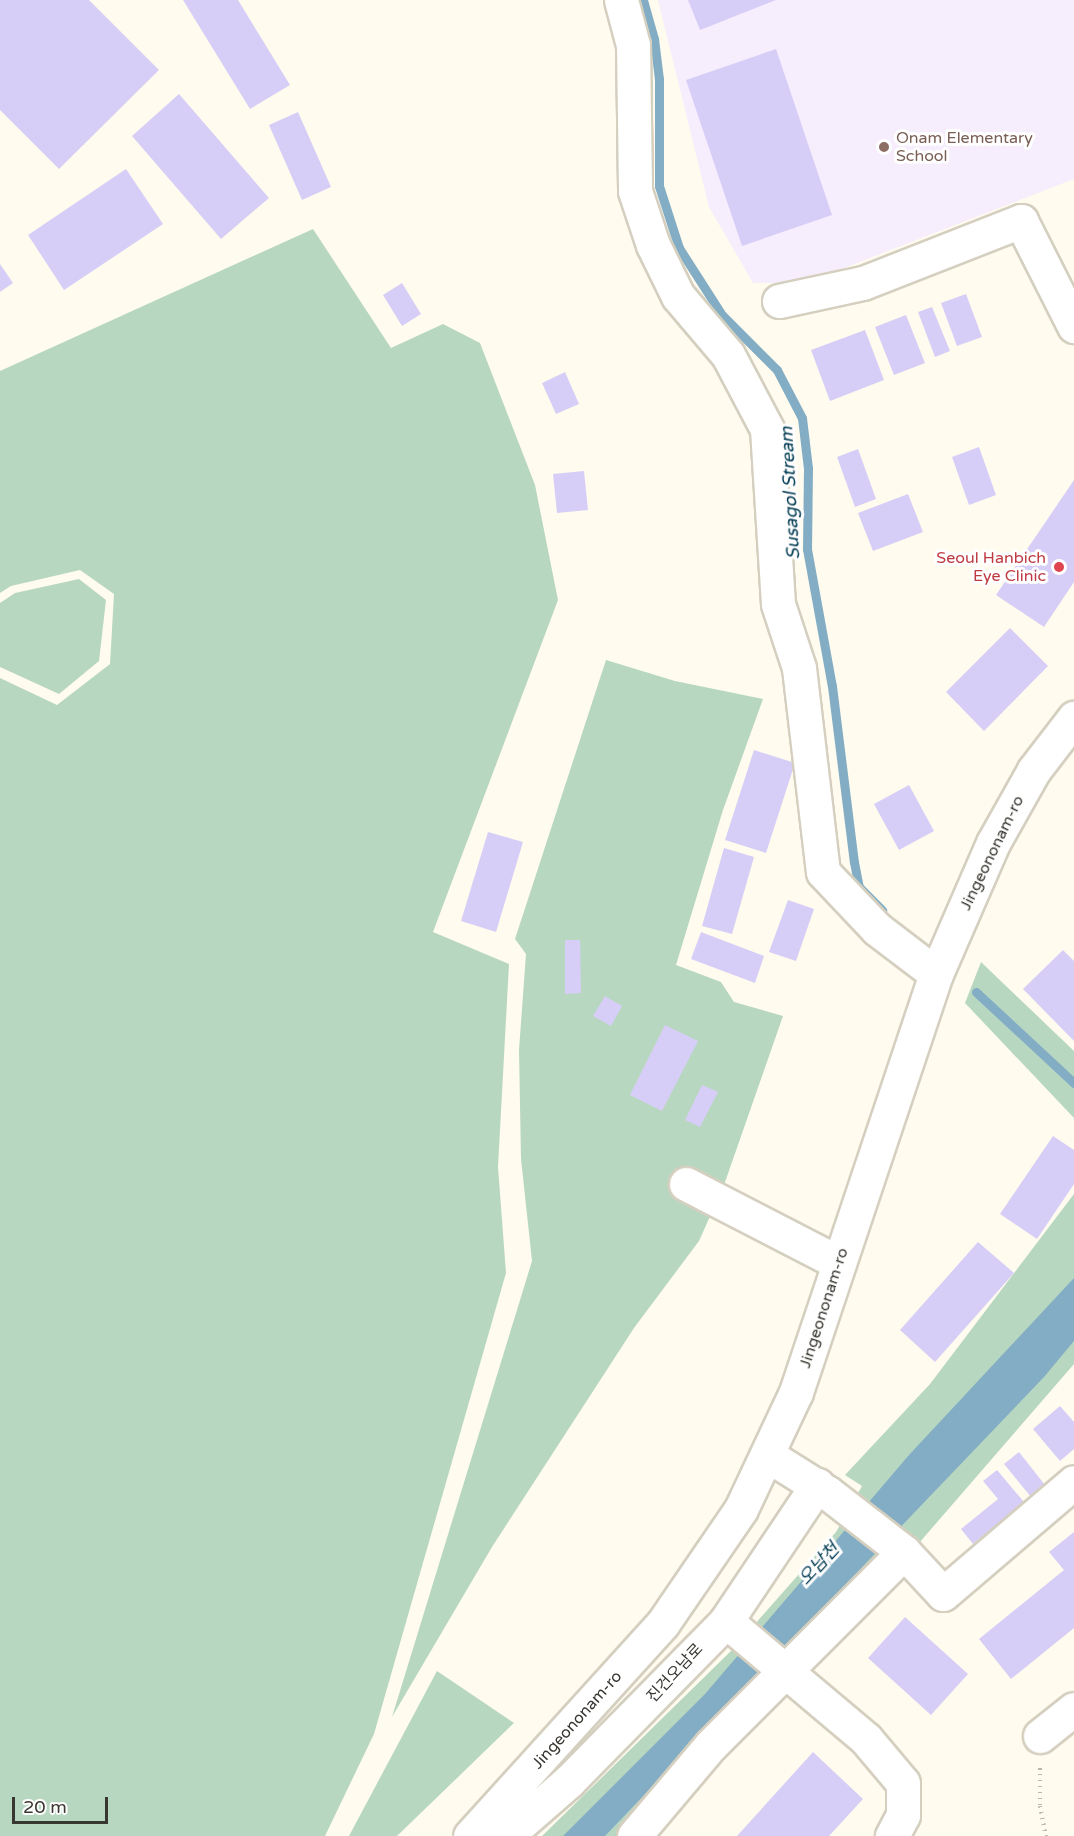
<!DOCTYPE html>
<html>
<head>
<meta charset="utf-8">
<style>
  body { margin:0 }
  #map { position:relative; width:1074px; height:1836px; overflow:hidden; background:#fffbee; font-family:"Varela Round","Noto Sans KR",sans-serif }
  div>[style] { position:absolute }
  .education>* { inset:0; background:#f6edfd }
  .green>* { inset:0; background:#b8d7c0 }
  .water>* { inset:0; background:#82adc4 }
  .stream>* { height:9px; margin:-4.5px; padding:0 4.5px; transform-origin:4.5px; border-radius:4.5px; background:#82adc4 }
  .building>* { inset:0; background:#d7cef7 }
  .path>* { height:4px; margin-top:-2px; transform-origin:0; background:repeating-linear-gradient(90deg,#bbb8ad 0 1.5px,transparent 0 6px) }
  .roads { filter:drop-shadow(2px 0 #d4cfbf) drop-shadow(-2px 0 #d4cfbf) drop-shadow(0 2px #d4cfbf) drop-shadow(0 -2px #d4cfbf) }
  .minor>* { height:33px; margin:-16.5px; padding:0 16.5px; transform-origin:16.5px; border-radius:16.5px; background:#fff }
  .major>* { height:33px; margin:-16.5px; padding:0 16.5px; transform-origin:16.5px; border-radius:16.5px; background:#fff }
  .dots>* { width:16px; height:16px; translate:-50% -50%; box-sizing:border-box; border:3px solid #fff; border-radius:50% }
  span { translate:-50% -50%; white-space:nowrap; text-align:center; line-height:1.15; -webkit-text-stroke:6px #fff; paint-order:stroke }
  .education-label { font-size:16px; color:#785e54 }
  .left { translate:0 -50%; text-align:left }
  .health-label { font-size:16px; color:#be3a42 }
  .right { translate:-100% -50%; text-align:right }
  .street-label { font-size:16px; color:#393731 }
  .water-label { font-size:18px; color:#003a52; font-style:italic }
  .scale { position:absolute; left:12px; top:1797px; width:96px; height:27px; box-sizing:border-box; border:3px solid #393731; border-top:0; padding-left:8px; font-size:18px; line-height:21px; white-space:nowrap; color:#393731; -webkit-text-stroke:4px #fff; paint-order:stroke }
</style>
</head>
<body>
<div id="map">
  <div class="education">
    <i style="clip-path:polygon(658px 0,1074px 0,1074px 179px,844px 268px,785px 283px,753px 283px,709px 207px)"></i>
  </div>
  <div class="green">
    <i style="clip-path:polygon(313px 229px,391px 348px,443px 324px,480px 343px,535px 485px,558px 600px,433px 932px,509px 964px,498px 1167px,506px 1273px,374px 1734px,325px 1836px,0 1836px,0 678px,57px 705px,110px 664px,114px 594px,80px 570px,11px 586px,0 593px,0 371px)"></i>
    <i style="clip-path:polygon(79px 579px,106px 600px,99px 661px,59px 694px,0 667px,0 603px,15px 593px)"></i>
    <i style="clip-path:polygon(606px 660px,675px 681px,763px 699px,723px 810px,676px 965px,721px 982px,734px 1002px,783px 1016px,724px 1185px,699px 1241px,634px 1328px,492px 1547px,392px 1717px,532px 1261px,521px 1159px,519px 1050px,526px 954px,515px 939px)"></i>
    <i style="clip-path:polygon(981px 962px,1074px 1051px,1074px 1118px,965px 1003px)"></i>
    <i style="clip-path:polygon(1074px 1194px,1074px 1364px,913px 1550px,638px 1836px,542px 1836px,732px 1650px,836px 1532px,862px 1486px,845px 1475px,930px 1384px)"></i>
    <i style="clip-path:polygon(437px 1671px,514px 1723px,397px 1836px,349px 1836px)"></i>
  </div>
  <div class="water">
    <i style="clip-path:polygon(1074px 1278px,1074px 1341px,1044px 1377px,605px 1836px,563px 1836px,705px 1694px,909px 1455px)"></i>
  </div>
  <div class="stream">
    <i style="left:643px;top:0;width:41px;rotate:74.2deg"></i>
    <i style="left:654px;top:39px;width:40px;rotate:82.9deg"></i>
    <i style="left:659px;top:79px;width:107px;rotate:90deg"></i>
    <i style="left:659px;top:186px;width:65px;rotate:72.1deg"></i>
    <i style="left:679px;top:248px;width:80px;rotate:57.3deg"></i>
    <i style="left:722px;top:315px;width:78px;rotate:45deg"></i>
    <i style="left:777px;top:370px;width:54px;rotate:62.5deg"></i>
    <i style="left:802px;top:418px;width:50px;rotate:83.2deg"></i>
    <i style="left:808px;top:468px;width:81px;rotate:90.7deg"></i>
    <i style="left:807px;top:549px;width:139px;rotate:79.7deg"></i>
    <i style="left:832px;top:686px;width:177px;rotate:82.9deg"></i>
    <i style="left:854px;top:862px;width:25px;rotate:79deg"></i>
    <i style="left:859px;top:887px;width:33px;rotate:45deg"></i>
    <i style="left:976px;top:992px;width:134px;rotate:42.9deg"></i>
  </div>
  <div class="building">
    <i style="clip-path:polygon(0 0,89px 0,159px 70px,59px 169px,0 110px)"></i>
    <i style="clip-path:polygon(183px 0,238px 0,290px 85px,250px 109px)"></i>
    <i style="clip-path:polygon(688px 0,776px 0,700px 30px)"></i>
    <i style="clip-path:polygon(776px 49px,832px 215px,742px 246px,686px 80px)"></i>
    <i style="clip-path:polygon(179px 94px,269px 198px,221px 239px,132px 136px)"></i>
    <i style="clip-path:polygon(298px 112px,331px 187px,302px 200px,269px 125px)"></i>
    <i style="clip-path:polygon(126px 169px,163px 224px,64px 290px,28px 235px)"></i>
    <i style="clip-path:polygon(0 264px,13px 283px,0 292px)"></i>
    <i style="clip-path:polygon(402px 283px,421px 314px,402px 326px,383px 295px)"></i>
    <i style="clip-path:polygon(966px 294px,982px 337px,957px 346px,941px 303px)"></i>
    <i style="clip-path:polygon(932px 307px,950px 351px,935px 357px,918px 312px)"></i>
    <i style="clip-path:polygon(906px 315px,925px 363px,894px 375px,875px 327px)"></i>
    <i style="clip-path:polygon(865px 330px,884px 380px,830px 401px,811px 350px)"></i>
    <i style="clip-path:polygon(565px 372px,579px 404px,556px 414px,542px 383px)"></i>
    <i style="clip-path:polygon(979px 447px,996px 495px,969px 505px,952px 457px)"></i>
    <i style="clip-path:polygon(858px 449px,876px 499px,855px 507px,837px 457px)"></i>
    <i style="clip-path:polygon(584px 471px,588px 510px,557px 513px,553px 474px)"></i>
    <i style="clip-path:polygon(1074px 480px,1074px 582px,1044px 627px,996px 595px)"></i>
    <i style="clip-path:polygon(908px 494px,923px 532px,873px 551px,858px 513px)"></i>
    <i style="clip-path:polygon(1010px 628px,1048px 666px,984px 731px,946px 692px)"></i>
    <i style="clip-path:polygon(754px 750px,795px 763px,766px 853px,725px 840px)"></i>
    <i style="clip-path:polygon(909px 785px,934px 831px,899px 850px,874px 804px)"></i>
    <i style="clip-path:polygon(488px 832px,523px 842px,496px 932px,461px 921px)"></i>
    <i style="clip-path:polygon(724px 848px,754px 857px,732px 934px,702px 926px)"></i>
    <i style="clip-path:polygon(788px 900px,814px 909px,796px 961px,769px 952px)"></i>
    <i style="clip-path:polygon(701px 932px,764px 956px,755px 983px,691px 959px)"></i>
    <i style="clip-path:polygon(565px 940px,580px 940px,581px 993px,565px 994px)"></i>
    <i style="clip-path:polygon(1063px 950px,1074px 961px,1074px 1041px,1023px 989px)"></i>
    <i style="clip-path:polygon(605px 996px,622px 1006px,611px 1026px,593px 1016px)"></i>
    <i style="clip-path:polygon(665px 1025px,698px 1041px,662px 1111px,630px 1095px)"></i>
    <i style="clip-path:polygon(702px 1085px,718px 1092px,700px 1127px,685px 1120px)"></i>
    <i style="clip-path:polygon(1053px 1136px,1074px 1150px,1074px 1184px,1037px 1239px,1000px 1214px)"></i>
    <i style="clip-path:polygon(978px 1242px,1014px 1273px,935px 1362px,900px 1330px)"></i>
    <i style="clip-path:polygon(1060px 1406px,1074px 1422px,1074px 1449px,1060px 1461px,1033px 1429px)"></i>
    <i style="clip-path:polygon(1019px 1452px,1045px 1485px,1031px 1497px,1004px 1464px)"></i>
    <i style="clip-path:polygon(997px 1470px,1024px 1502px,973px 1544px,961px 1529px,998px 1499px,983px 1481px)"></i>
    <i style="clip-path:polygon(1074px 1532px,1074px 1628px,1011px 1679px,979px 1639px,1064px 1570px,1049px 1552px)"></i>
    <i style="clip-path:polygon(905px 1617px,968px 1674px,931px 1715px,868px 1658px)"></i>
    <i style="clip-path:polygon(813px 1752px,863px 1799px,829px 1836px,737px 1836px)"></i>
  </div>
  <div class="path">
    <i style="left:1040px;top:1768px;width:38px;rotate:90deg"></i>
    <i style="left:1040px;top:1806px;width:31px;rotate:79deg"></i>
  </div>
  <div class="roads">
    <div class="minor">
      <i style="left:621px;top:0;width:47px;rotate:75.1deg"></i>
      <i style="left:633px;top:45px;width:146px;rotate:89.2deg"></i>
      <i style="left:635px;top:191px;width:57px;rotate:71.6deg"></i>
      <i style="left:653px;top:245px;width:57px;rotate:63.9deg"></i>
      <i style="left:678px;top:296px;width:77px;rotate:49.7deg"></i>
      <i style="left:728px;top:355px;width:84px;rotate:62.2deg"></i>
      <i style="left:767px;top:429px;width:175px;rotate:86.4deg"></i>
      <i style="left:778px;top:604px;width:67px;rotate:71.8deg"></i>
      <i style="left:799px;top:668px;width:205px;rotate:83.3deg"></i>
      <i style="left:823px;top:872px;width:79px;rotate:46.5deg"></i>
      <i style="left:877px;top:929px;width:74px;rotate:37.3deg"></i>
      <i style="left:779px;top:301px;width:86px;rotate:-12.1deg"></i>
      <i style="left:863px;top:283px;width:170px;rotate:-21.4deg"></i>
      <i style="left:1021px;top:221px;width:118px;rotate:63.2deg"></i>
      <i style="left:686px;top:1184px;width:172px;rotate:27.3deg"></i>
      <i style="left:769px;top:1456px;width:70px;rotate:32.1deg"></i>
      <i style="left:828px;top:1493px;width:96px;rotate:37.8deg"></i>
      <i style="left:904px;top:1552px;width:57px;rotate:47.1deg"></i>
      <i style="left:943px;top:1594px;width:172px;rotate:-40.5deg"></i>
      <i style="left:726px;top:1621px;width:183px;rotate:40.1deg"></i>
      <i style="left:866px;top:1739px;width:57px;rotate:49.9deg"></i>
      <i style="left:903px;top:1783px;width:32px;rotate:90deg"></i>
      <i style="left:903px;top:1815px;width:24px;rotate:118deg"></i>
      <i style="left:1040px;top:1736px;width:43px;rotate:-38.5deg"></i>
      <i style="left:634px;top:1836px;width:119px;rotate:-49.8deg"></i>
      <i style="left:711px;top:1745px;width:273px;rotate:-45deg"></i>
    </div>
    <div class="major">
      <i style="left:470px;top:1836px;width:287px;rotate:-47.8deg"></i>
      <i style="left:663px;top:1623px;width:138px;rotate:-55.6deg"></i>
      <i style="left:741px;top:1509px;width:129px;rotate:-64.8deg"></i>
      <i style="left:796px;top:1392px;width:441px;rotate:-71.5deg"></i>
      <i style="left:936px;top:974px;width:143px;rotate:-66.5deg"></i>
      <i style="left:993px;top:843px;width:84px;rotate:-60.7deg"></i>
      <i style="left:1034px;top:770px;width:66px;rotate:-52.4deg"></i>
      <i style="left:506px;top:1836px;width:84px;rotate:-41.1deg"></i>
      <i style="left:569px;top:1781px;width:224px;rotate:-45.5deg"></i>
      <i style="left:726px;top:1621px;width:164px;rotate:-56.2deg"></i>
    </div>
  </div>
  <div class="dots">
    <i style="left:884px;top:147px;background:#8d6e63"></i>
    <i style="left:1059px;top:567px;background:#e0444e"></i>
  </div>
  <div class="education-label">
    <span class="left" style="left:896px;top:147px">Onam Elementary<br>School</span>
  </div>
  <div class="health-label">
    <span class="right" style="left:1046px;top:567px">Seoul Hanbich<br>Eye Clinic</span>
  </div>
  <div class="street-label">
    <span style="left:992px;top:853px;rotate:-64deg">Jingeononam-ro</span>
    <span style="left:824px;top:1308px;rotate:-72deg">Jingeononam-ro</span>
    <span style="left:675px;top:1673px;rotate:-47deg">진건오남로</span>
    <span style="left:577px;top:1720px;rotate:-48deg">Jingeononam-ro</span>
  </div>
  <div class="water-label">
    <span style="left:790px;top:493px;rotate:-93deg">Susagol Stream</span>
    <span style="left:819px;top:1564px;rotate:-47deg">오남천</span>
  </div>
  <div class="scale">20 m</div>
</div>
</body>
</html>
